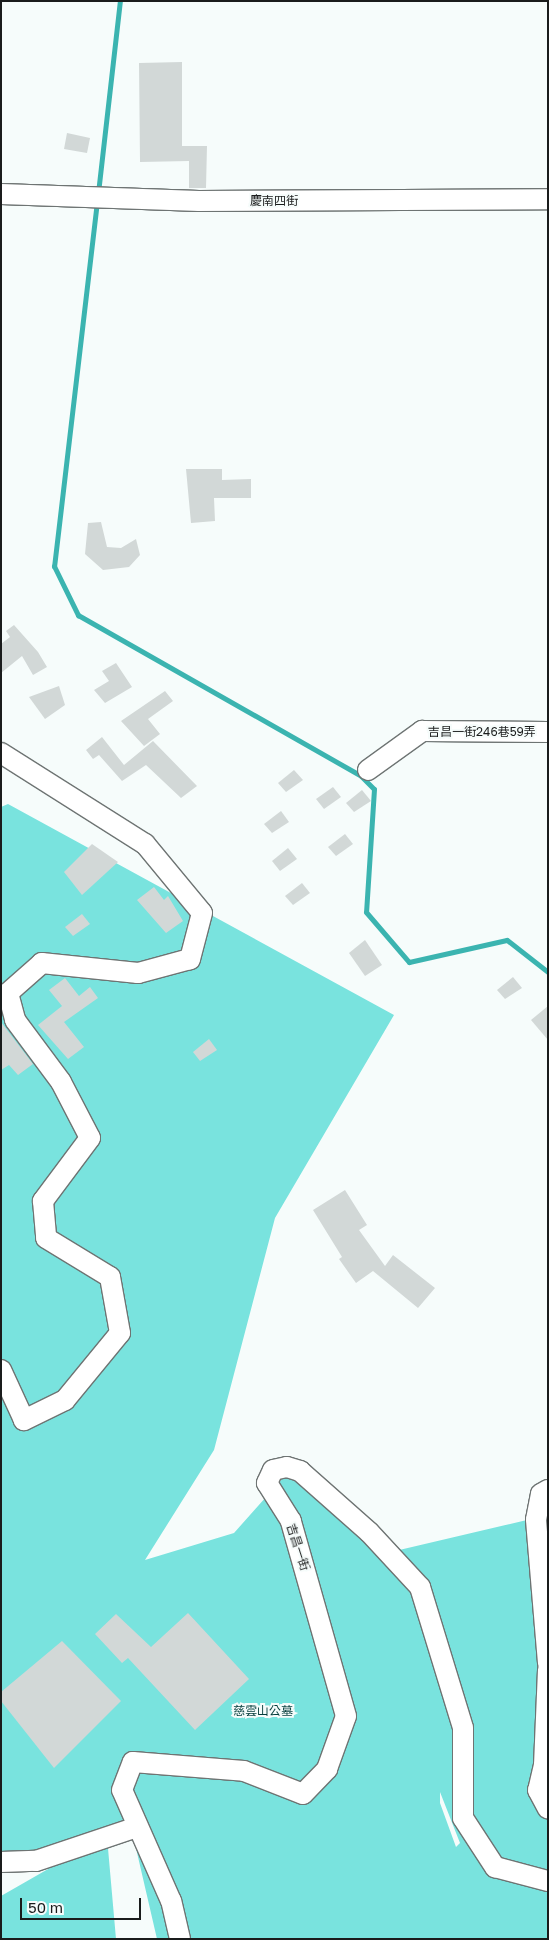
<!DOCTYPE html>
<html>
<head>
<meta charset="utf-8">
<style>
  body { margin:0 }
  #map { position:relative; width:549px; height:1940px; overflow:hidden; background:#f6fcfb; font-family:"Golos Text","Noto Sans TC",sans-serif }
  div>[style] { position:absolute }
  .green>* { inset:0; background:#79e3de }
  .stream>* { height:5px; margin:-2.5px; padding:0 2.5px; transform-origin:2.5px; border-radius:2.5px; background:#3bb4b0 }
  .building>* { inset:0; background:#d2d8d7 }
  .roads { filter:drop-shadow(1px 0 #6e7473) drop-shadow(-1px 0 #6e7473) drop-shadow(0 1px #6e7473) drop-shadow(0 -1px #6e7473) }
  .minor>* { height:20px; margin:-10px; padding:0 10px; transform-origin:10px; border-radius:10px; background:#fff }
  span { translate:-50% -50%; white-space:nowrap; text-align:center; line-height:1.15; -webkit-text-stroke:4px #f6fcfb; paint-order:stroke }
  .street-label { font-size:12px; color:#1a1c1c }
  .park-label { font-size:12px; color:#053d3c }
  .frame { position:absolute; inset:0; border:2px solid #1a1c1c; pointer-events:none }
  .scale { position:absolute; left:20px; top:1898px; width:121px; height:22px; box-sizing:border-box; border:2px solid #1a1c1c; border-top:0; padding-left:6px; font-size:15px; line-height:18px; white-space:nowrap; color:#1a1c1c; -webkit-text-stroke:4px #f6fcfb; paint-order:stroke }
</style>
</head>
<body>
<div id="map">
  <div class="green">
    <i style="clip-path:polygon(evenodd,8px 804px,394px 1015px,275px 1218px,214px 1450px,145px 1560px,234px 1533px,298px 1461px,378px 1555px,548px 1515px,548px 1939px,157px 1939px,132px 1831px,107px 1837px,116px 1939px,1px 1939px,1px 1896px,97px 1841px,1px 1865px,1px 807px,8px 804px,440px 1792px,460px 1843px,456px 1847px,440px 1803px,440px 1792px)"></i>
  </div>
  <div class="stream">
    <i style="left:98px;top:193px;width:193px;rotate:-83.5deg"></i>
    <i style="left:97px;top:201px;width:368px;rotate:96.7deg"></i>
    <i style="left:54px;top:566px;width:55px;rotate:63.9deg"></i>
    <i style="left:78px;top:615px;width:326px;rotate:29.6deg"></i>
    <i style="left:361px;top:776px;width:18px;rotate:45deg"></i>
    <i style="left:374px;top:789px;width:123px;rotate:93.7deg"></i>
    <i style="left:366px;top:912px;width:66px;rotate:49.3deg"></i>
    <i style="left:409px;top:962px;width:100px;rotate:-12.7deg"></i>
    <i style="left:507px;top:940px;width:52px;rotate:38deg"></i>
  </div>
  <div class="building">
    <i style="clip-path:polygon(182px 62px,182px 146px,207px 146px,206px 188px,189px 188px,189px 161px,140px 162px,139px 63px)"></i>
    <i style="clip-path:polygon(67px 133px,90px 138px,87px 153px,64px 149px)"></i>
    <i style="clip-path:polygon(186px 469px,222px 469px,222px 480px,251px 479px,251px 498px,214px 498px,215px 521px,191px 523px)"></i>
    <i style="clip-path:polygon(101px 522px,107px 547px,121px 548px,136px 539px,140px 555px,129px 567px,103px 570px,85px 554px,88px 523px)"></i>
    <i style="clip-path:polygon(14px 625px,38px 652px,47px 667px,33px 675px,22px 656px,1px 673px,1px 644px,10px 637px,6px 631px)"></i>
    <i style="clip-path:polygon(116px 663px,132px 687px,105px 703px,94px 690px,109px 681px,102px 671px)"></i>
    <i style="clip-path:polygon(59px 686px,65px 705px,45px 719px,29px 697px)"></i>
    <i style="clip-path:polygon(165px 691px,173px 701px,148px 719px,160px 734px,144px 746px,121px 721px)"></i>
    <i style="clip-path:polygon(102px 737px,124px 765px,153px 741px,197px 786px,181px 798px,146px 765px,122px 781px,99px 755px,93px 759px,86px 750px)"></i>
    <i style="clip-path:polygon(294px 770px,303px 780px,286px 792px,278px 783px)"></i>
    <i style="clip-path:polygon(333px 787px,341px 797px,324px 809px,316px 799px)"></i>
    <i style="clip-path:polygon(362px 790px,371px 801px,354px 812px,346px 803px)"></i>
    <i style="clip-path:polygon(281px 811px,289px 822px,272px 833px,264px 824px)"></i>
    <i style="clip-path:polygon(345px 834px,353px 844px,336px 856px,328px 847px)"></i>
    <i style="clip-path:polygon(92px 844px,118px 862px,82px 895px,64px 872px)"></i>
    <i style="clip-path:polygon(288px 848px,297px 859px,280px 871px,272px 861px)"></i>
    <i style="clip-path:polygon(302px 883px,310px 893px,293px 905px,285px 896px)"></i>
    <i style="clip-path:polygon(154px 887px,164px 900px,168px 896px,183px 921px,166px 933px,137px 900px)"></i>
    <i style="clip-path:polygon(82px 914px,90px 924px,73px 936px,65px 927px)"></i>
    <i style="clip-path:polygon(365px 940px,382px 965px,365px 976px,349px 953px)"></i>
    <i style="clip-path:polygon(513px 977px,522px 988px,505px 999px,497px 990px)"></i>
    <i style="clip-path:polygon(65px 978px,79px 996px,90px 987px,98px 998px,64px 1022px,84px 1047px,68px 1059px,38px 1025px,62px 1006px,49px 990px)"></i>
    <i style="clip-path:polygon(548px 1006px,548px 1040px,531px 1020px)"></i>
    <i style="clip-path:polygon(1px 1022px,33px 1064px,18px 1075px,9px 1065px,1px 1070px)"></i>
    <i style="clip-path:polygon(209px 1039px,217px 1050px,200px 1061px,193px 1052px)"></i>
    <i style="clip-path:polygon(345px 1190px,367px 1225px,359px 1230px,385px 1266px,393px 1255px,435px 1288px,418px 1308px,373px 1271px,356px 1283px,339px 1259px,342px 1257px,313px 1210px)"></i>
    <i style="clip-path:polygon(188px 1613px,249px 1679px,195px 1730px,128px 1658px,122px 1663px,95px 1634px,116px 1614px,151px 1647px)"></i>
    <i style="clip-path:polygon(62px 1641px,121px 1701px,54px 1768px,1px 1701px,1px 1692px)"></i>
  </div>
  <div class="roads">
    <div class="minor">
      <i style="left:1px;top:194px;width:198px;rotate:2deg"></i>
      <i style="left:199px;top:201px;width:349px;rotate:-0.3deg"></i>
      <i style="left:1px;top:753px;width:170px;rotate:32.3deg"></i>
      <i style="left:145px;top:844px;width:89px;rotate:50.4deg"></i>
      <i style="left:202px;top:913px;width:48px;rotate:104.6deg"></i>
      <i style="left:190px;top:959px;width:54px;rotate:164.9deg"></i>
      <i style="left:138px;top:973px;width:97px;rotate:-174.1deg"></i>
      <i style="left:42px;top:963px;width:45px;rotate:138.6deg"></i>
      <i style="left:8px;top:993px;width:28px;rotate:75deg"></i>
      <i style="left:15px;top:1020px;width:77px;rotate:53.4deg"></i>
      <i style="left:61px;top:1082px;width:63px;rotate:62.6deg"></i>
      <i style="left:90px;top:1138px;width:79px;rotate:126.7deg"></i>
      <i style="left:43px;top:1201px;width:37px;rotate:85deg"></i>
      <i style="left:46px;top:1238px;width:75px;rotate:31.4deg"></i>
      <i style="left:110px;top:1277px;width:57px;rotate:79.9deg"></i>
      <i style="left:120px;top:1333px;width:87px;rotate:129.4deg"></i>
      <i style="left:65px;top:1400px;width:46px;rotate:154deg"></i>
      <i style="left:24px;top:1420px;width:55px;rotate:-114.7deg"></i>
      <i style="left:368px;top:770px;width:67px;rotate:-35.8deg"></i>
      <i style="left:422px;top:731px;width:126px;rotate:0.5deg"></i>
      <i style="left:548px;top:1490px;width:8px;rotate:150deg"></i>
      <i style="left:541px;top:1494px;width:26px;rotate:101deg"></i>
      <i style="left:536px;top:1520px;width:144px;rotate:85.2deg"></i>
      <i style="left:548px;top:1670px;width:95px;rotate:92.4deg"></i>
      <i style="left:544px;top:1765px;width:26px;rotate:103deg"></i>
      <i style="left:538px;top:1790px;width:21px;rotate:62deg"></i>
      <i style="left:1px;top:1862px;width:35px;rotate:-2deg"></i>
      <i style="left:36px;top:1861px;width:107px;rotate:-18.6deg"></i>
      <i style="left:180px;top:1939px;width:39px;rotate:-103deg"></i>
      <i style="left:171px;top:1901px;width:121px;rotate:-113.8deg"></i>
      <i style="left:122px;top:1790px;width:30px;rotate:-69deg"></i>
      <i style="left:133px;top:1762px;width:111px;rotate:4.6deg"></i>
      <i style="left:244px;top:1771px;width:63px;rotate:21.3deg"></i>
      <i style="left:303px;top:1794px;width:35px;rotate:-46deg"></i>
      <i style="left:327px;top:1769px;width:56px;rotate:-70.3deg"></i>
      <i style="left:346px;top:1716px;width:203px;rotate:-105.8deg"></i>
      <i style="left:291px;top:1521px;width:45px;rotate:-122.3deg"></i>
      <i style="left:267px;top:1483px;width:14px;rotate:-65deg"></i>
      <i style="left:273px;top:1470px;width:14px;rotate:-12deg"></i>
      <i style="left:287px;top:1467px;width:14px;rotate:17deg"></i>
      <i style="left:300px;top:1471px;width:92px;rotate:41.5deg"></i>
      <i style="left:369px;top:1532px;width:75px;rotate:47.2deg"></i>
      <i style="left:420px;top:1587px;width:147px;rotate:73deg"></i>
      <i style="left:463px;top:1728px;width:90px;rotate:90deg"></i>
      <i style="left:463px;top:1818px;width:59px;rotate:56.9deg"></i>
      <i style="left:495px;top:1867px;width:55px;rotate:14.8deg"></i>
    </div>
  </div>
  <div class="street-label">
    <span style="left:274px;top:201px">慶南四街</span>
    <span style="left:482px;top:732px">吉昌一街246巷59弄</span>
    <span style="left:298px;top:1547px;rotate:72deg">吉昌一街</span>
  </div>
  <div class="park-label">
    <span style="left:263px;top:1711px">慈雲山公墓</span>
  </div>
  <div class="frame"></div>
  <div class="scale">50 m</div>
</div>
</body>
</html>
